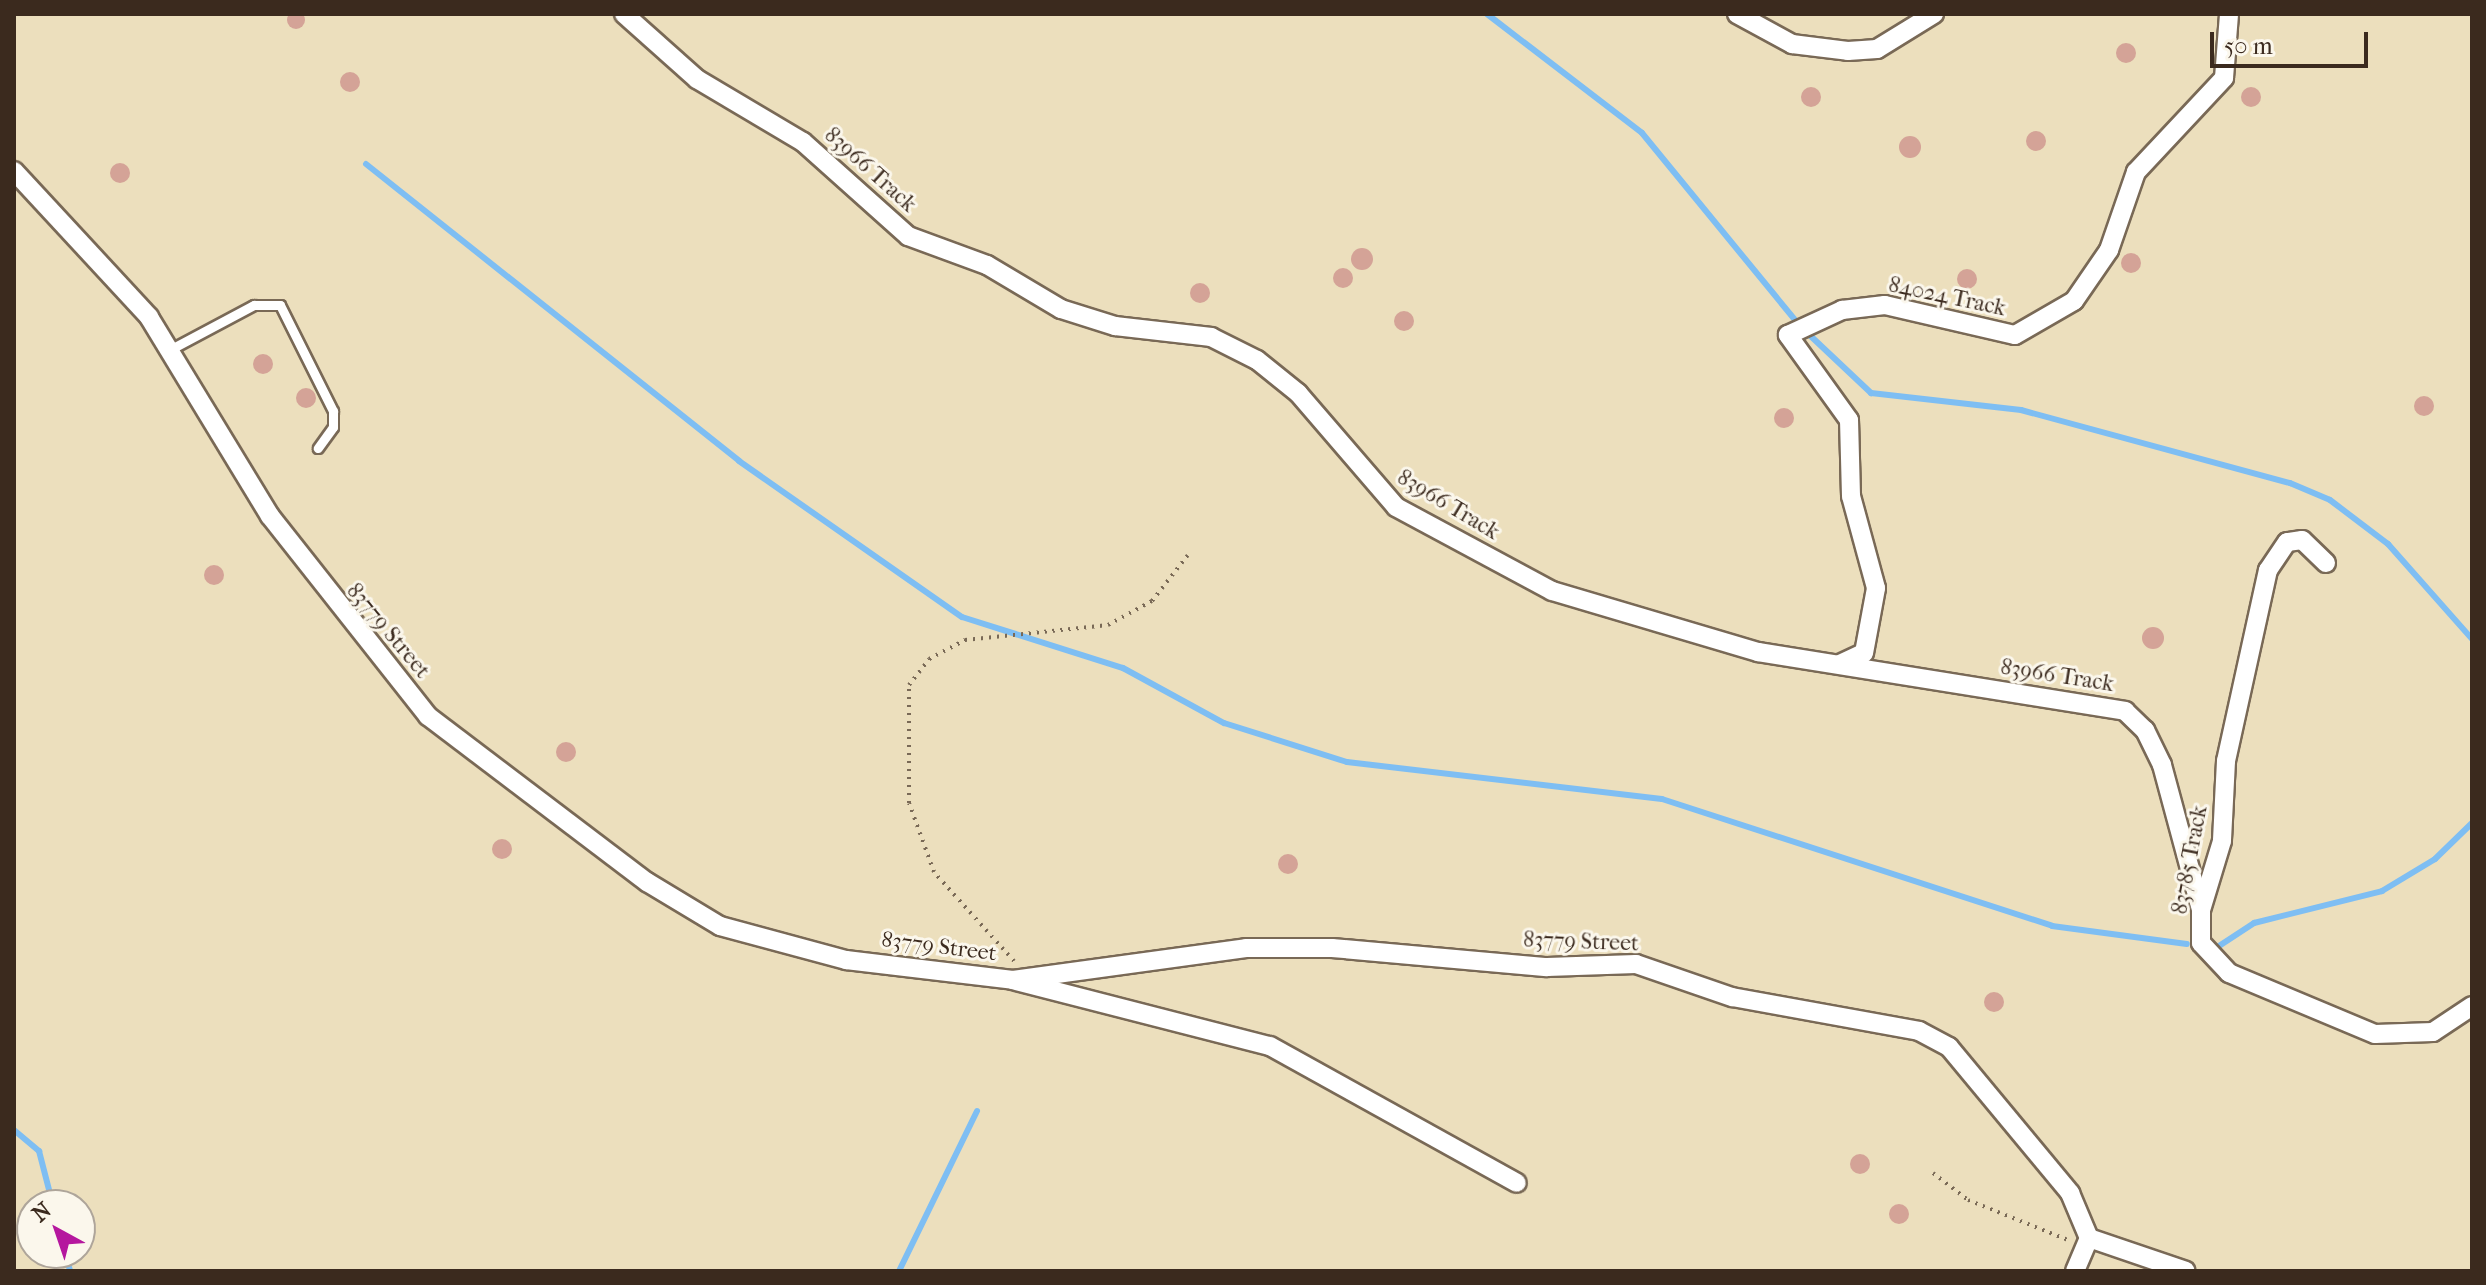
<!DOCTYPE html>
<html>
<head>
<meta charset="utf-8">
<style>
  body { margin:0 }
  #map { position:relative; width:2486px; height:1285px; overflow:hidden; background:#ecdfbd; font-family:"IM FELL French Canon",serif }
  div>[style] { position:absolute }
  .stream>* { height:6px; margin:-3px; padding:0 3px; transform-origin:3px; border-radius:3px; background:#7ebef3 }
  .building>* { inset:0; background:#d4a397 }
  .round { border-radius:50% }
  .path>* { height:4px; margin-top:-2px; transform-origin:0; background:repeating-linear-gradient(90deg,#796956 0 2px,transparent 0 8px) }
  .roads { filter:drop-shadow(2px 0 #796956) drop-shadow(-2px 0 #796956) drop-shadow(0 2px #796956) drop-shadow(0 -2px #796956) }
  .lane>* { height:9px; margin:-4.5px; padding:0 4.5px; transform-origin:4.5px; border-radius:4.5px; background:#fff }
  .street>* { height:18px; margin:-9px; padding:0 9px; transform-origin:9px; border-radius:9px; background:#fff }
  span { translate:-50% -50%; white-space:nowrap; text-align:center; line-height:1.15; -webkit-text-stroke:6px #fbf7ec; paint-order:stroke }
  .street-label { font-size:22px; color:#3b2a1e }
  .frame { position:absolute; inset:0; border:16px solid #3b2a1e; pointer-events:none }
  .north { position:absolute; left:16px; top:1189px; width:80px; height:80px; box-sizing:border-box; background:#fbf7ec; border:2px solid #aea59a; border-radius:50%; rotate:320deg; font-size:22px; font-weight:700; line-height:32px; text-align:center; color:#3b2a1e }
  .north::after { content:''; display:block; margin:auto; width:28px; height:36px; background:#b5179e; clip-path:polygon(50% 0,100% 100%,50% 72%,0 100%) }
  .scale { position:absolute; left:2210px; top:32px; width:158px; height:36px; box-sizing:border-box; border:4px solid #3b2a1e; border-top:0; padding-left:10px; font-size:24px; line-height:28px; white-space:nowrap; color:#3b2a1e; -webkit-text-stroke:6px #fbf7ec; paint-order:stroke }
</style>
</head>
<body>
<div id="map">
  <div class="stream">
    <i style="left:1487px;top:14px;width:195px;rotate:37.5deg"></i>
    <i style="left:1642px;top:133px;width:249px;rotate:50.7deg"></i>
    <i style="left:1800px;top:326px;width:98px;rotate:43.3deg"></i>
    <i style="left:1871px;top:393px;width:151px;rotate:6.5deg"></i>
    <i style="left:2021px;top:410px;width:279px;rotate:15.2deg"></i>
    <i style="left:2290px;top:483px;width:43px;rotate:23deg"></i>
    <i style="left:2330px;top:500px;width:73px;rotate:37.2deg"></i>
    <i style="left:2388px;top:544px;width:127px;rotate:48.5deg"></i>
    <i style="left:366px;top:164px;width:477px;rotate:38.5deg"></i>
    <i style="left:739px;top:461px;width:272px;rotate:35deg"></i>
    <i style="left:962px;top:617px;width:169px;rotate:17.6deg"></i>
    <i style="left:1123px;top:668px;width:115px;rotate:28.6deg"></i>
    <i style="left:1224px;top:723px;width:129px;rotate:17.6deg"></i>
    <i style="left:1347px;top:762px;width:317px;rotate:6.7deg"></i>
    <i style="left:1662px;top:799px;width:410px;rotate:18deg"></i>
    <i style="left:2052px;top:926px;width:136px;rotate:7.6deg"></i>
    <i style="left:2219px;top:946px;width:42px;rotate:-33.3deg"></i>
    <i style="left:2254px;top:923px;width:132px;rotate:-14deg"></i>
    <i style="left:2382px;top:891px;width:62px;rotate:-31.1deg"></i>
    <i style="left:2435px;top:859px;width:52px;rotate:-44.2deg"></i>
    <i style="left:14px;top:1130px;width:33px;rotate:40deg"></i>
    <i style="left:39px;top:1151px;width:56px;rotate:75.5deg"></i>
    <i style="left:65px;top:1253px;width:19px;rotate:74deg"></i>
    <i style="left:899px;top:1271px;width:178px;rotate:-64deg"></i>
  </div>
  <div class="building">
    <i class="round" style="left:287px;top:11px;width:18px;height:18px"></i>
    <i class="round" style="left:2116px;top:43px;width:20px;height:20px"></i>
    <i class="round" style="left:340px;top:72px;width:20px;height:20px"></i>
    <i class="round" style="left:1801px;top:87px;width:20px;height:20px"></i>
    <i class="round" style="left:2241px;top:87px;width:20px;height:20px"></i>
    <i class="round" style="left:2026px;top:131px;width:20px;height:20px"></i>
    <i class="round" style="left:1899px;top:136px;width:22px;height:22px"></i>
    <i class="round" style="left:110px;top:163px;width:20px;height:20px"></i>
    <i class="round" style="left:1351px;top:248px;width:22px;height:22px"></i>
    <i class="round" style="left:2121px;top:253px;width:20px;height:20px"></i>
    <i class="round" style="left:1333px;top:268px;width:20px;height:20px"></i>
    <i class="round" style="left:1957px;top:269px;width:20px;height:20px"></i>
    <i class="round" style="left:1190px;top:283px;width:20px;height:20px"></i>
    <i class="round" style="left:1394px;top:311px;width:20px;height:20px"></i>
    <i class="round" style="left:253px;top:354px;width:20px;height:20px"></i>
    <i class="round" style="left:296px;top:388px;width:20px;height:20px"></i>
    <i class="round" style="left:2414px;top:396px;width:20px;height:20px"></i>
    <i class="round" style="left:1774px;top:408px;width:20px;height:20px"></i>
    <i class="round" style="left:204px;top:565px;width:20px;height:20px"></i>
    <i class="round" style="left:2142px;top:627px;width:22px;height:22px"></i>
    <i class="round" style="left:556px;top:742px;width:20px;height:20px"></i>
    <i class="round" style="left:492px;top:839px;width:20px;height:20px"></i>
    <i class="round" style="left:1278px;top:854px;width:20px;height:20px"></i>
    <i class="round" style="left:1984px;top:992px;width:20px;height:20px"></i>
    <i class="round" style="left:1850px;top:1154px;width:20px;height:20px"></i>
    <i class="round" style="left:1889px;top:1204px;width:20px;height:20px"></i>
  </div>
  <div class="path">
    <i style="left:1014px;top:961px;width:120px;rotate:-132deg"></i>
    <i style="left:934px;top:872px;width:73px;rotate:-109.9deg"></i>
    <i style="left:909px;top:803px;width:118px;rotate:-90deg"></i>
    <i style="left:909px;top:685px;width:33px;rotate:-52deg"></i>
    <i style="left:929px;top:659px;width:41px;rotate:-27.8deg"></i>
    <i style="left:965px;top:640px;width:144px;rotate:-6deg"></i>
    <i style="left:1108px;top:625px;width:50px;rotate:-28.6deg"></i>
    <i style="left:1152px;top:601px;width:58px;rotate:-52deg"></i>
    <i style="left:1933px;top:1173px;width:44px;rotate:37.6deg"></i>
    <i style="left:1968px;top:1200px;width:108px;rotate:21.8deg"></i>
  </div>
  <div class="roads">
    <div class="lane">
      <i style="left:173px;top:348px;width:92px;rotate:-28deg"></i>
      <i style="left:254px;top:305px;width:26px"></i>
      <i style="left:280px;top:305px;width:119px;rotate:63.4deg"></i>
      <i style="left:333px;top:411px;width:16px;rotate:90deg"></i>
      <i style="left:333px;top:427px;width:26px;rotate:126deg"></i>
    </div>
    <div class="street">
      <i style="left:624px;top:14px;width:98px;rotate:41.7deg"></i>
      <i style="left:697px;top:79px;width:123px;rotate:30.7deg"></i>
      <i style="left:803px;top:142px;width:141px;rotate:41.8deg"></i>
      <i style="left:908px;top:236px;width:84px;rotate:20.2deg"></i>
      <i style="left:987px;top:265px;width:86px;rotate:30.7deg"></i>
      <i style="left:1061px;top:309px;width:57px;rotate:17.5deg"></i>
      <i style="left:1115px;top:326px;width:97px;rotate:6.5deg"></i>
      <i style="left:1211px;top:337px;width:51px;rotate:26.6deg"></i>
      <i style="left:1257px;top:360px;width:53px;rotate:38.8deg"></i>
      <i style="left:1298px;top:393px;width:150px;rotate:49.3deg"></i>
      <i style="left:1396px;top:507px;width:177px;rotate:28.3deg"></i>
      <i style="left:1552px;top:591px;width:215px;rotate:16.5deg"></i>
      <i style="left:1758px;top:652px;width:372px;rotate:9.1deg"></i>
      <i style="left:2125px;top:711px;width:28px;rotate:44deg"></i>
      <i style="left:2145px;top:730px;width:39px;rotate:64deg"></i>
      <i style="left:2162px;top:765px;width:150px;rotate:74.9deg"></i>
      <i style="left:1737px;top:14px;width:63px;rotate:28.6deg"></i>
      <i style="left:1792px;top:44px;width:56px;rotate:7.1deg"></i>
      <i style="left:1848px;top:51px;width:29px;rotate:-4deg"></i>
      <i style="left:1877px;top:49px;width:67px;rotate:-31.6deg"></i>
      <i style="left:14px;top:171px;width:199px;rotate:47.2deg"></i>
      <i style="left:149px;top:317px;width:233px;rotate:58.7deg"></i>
      <i style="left:270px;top:516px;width:255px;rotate:51.7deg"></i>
      <i style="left:428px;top:716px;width:275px;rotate:37.2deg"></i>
      <i style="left:647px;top:882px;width:85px;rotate:31.1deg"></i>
      <i style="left:720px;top:926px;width:131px;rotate:15.1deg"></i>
      <i style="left:846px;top:960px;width:168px;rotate:6.8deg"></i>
      <i style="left:1013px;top:980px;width:235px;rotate:-7.8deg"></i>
      <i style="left:1246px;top:948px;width:86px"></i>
      <i style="left:1332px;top:948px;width:216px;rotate:5.1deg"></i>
      <i style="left:1547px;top:967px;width:89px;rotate:-1.9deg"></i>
      <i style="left:1636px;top:964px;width:102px;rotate:19deg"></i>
      <i style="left:1732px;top:997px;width:190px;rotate:10.3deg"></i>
      <i style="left:1919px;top:1031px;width:34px;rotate:28deg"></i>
      <i style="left:1949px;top:1047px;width:190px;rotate:50.3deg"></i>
      <i style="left:2070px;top:1193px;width:49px;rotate:67.1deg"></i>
      <i style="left:2326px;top:563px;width:33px;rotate:-136deg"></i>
      <i style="left:2302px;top:540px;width:15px;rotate:172deg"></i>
      <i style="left:2287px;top:542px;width:34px;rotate:124deg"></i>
      <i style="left:2268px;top:570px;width:196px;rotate:102.4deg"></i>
      <i style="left:2226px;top:761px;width:80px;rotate:92.9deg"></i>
      <i style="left:2222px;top:841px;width:72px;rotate:106.9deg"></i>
      <i style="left:2201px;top:910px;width:33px;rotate:90deg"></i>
      <i style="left:2201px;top:943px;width:41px;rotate:47deg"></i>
      <i style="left:2229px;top:973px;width:158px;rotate:22.7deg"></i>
      <i style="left:2375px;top:1034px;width:58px;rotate:-2deg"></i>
      <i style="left:2433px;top:1032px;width:47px;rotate:-33.7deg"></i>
      <i style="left:1840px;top:664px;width:26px;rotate:-25deg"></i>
      <i style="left:1864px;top:653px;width:66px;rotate:-79.5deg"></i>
      <i style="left:1876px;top:588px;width:95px;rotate:-105.2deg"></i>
      <i style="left:1851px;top:496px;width:76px;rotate:-91.5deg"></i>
      <i style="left:1849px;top:420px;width:105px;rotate:-125.7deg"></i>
      <i style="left:1788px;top:335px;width:60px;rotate:-24.8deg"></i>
      <i style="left:1842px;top:310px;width:43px;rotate:-6.6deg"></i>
      <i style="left:1885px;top:305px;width:133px;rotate:13deg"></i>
      <i style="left:2015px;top:335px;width:68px;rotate:-30deg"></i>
      <i style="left:2074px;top:301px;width:62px;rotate:-55.5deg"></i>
      <i style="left:2109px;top:250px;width:83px;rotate:-70.9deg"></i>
      <i style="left:2136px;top:172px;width:129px;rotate:-46.9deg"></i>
      <i style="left:2224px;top:78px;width:64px;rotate:-85.5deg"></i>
      <i style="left:1016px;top:981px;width:262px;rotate:14.4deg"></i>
      <i style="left:1270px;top:1046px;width:282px;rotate:29deg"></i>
      <i style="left:2089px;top:1238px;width:102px;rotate:18.8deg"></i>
      <i style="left:2075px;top:1271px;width:36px;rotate:-67deg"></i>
    </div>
  </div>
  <div class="street-label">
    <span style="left:870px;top:170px;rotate:42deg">83966 Track</span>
    <span style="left:1947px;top:297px;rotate:12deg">84024 Track</span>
    <span style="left:1448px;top:505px;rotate:31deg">83966 Track</span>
    <span style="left:388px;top:631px;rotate:50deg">83779 Street</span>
    <span style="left:2057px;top:676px;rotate:9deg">83966 Track</span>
    <span style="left:2190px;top:860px;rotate:-79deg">83785 Track</span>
    <span style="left:1581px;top:942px;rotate:2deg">83779 Street</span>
    <span style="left:939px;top:947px;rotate:7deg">83779 Street</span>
  </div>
  <div class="frame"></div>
  <div class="north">N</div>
  <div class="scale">50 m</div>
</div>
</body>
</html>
